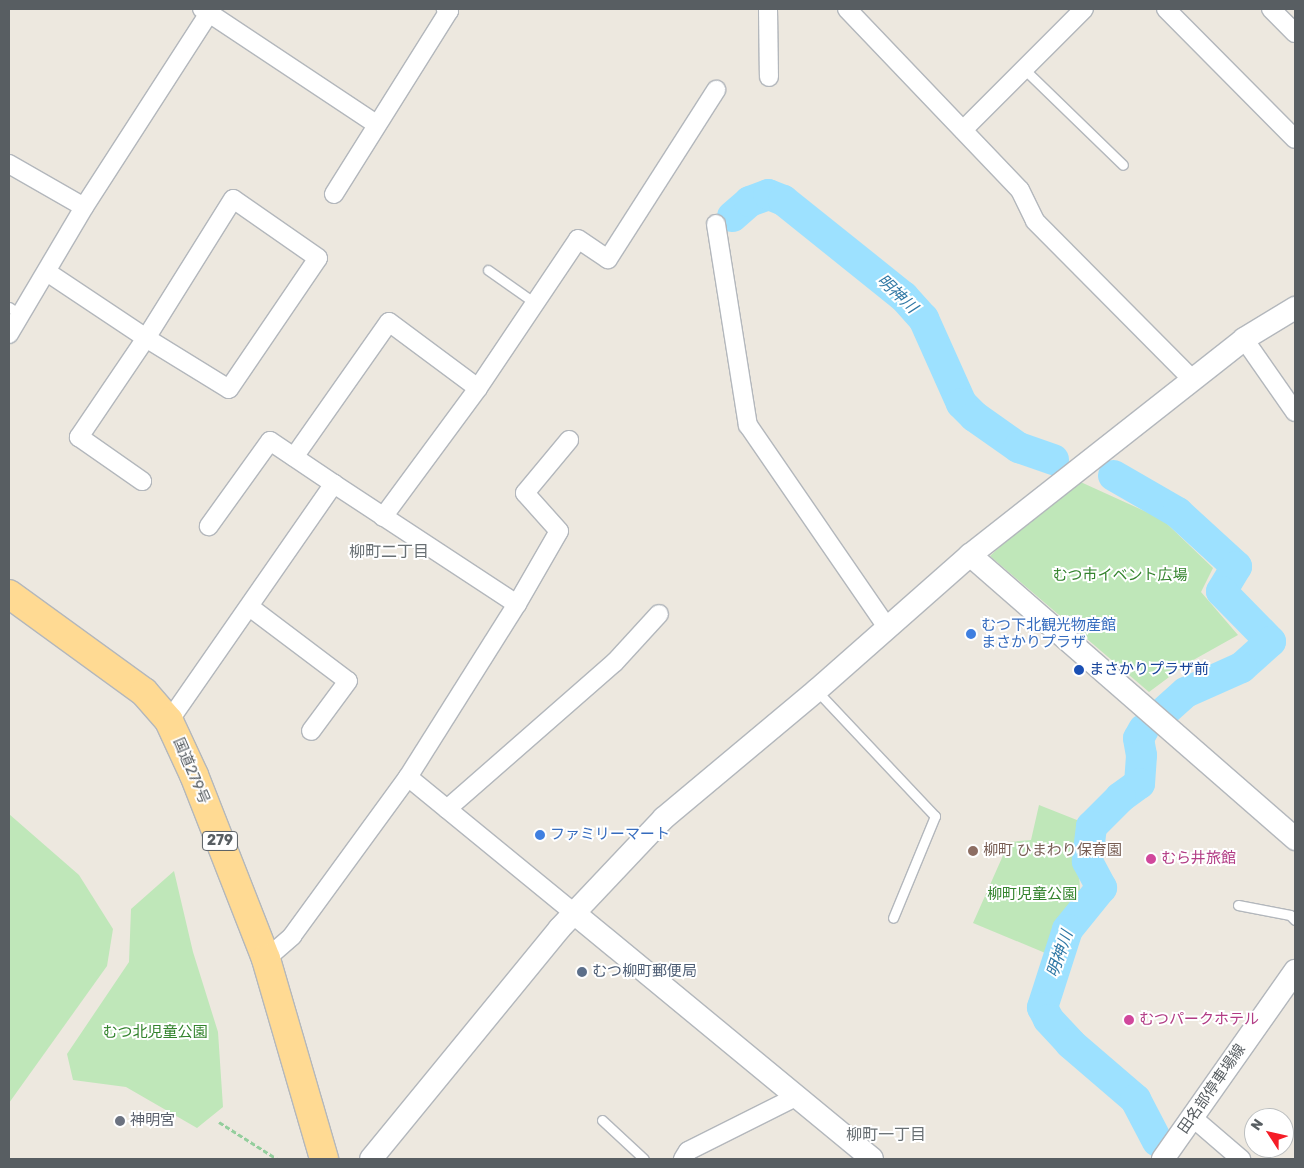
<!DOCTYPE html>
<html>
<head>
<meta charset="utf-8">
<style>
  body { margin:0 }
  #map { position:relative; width:1304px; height:1168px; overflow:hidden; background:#ede8df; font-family:Rubik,"Noto Sans JP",sans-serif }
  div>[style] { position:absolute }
  .green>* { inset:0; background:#bfe7b9 }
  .river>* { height:31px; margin:-15.5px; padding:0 15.5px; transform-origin:15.5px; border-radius:15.5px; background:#9de1ff }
  .path>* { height:3px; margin-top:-1.5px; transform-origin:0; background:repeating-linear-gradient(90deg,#94ce9d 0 5px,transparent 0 7.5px) }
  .roads { filter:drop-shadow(1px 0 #b3b7bc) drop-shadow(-1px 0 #b3b7bc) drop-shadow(0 1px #b3b7bc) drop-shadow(0 -1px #b3b7bc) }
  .service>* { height:9px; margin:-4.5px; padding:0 4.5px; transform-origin:4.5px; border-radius:4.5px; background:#fff }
  .minor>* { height:18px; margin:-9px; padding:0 9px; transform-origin:9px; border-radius:9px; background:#fff }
  .tertiary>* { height:22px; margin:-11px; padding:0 11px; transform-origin:11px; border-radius:11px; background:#fff }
  .trunk>* { height:28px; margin:-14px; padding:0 14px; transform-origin:14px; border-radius:14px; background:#ffda93 }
  .dots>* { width:14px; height:14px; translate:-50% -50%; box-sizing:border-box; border:2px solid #fff; border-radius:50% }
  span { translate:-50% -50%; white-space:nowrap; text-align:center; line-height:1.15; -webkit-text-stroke:4px #fff; paint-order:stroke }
  .shield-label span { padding:1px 4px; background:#fff; border:1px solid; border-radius:4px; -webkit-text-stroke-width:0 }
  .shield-label { font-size:14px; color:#585e62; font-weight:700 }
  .park-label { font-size:15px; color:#34842e }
  .shop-label { font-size:15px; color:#366cbe }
  .left { translate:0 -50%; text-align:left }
  .transit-label { font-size:15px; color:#164399 }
  .street-label { font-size:15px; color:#585e62 }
  .education-label { font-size:15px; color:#785e54 }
  .hotel-label { font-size:15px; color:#b23c85 }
  .service-label { font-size:15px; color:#4e5e75 }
  .worship-label { font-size:15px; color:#5b616d }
  .water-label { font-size:16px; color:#3078a5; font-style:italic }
  .neighbourhood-label { font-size:16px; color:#697074 }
  .frame { position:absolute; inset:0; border:10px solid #585e62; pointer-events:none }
  .north { position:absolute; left:1244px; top:1108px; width:50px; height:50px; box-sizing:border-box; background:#fff; border:1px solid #bcbfc0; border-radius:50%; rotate:305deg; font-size:14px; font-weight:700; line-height:20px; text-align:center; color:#585e62 }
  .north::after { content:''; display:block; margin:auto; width:18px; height:22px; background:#f51d27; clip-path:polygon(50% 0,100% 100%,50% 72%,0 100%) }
</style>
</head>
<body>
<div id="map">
  <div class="green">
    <i style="clip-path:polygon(1074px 479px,1162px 519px,1213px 568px,1201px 592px,1238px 635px,1188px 663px,1149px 692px,990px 556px)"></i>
    <i style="clip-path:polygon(1039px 805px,1087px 824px,1078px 857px,1080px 890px,1050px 955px,973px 923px,1009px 842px,1031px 840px)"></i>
    <i style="clip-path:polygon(9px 814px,79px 875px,113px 929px,107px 966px,9px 1103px)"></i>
    <i style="clip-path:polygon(174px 871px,193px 952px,218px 1032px,223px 1107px,197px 1128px,126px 1087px,73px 1080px,67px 1054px,129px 962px,131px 909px)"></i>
  </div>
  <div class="river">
    <i style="left:732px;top:216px;width:23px;rotate:-41deg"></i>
    <i style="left:749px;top:201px;width:20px;rotate:-20deg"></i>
    <i style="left:768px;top:194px;width:16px;rotate:22deg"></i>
    <i style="left:783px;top:200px;width:154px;rotate:38.7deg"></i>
    <i style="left:903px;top:296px;width:30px;rotate:48deg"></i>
    <i style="left:923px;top:318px;width:93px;rotate:65.9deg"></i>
    <i style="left:961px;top:403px;width:18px;rotate:45deg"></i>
    <i style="left:974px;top:416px;width:54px;rotate:35.2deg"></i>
    <i style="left:1018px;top:447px;width:37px;rotate:19deg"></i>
    <i style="left:1113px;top:475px;width:74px;rotate:30deg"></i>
    <i style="left:1177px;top:512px;width:80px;rotate:42.5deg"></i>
    <i style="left:1236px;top:566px;width:29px;rotate:121deg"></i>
    <i style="left:1221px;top:591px;width:70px;rotate:45.6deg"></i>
    <i style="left:1270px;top:641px;width:39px;rotate:138deg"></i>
    <i style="left:1241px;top:667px;width:61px;rotate:155.9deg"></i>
    <i style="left:1185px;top:692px;width:27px;rotate:138deg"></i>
    <i style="left:1143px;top:729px;width:10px;rotate:119deg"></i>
    <i style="left:1138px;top:738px;width:17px;rotate:80deg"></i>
    <i style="left:1141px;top:755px;width:28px;rotate:94deg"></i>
    <i style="left:1139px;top:783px;width:24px;rotate:144deg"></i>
    <i style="left:1120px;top:797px;width:41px;rotate:135deg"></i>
    <i style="left:1091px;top:826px;width:35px;rotate:97deg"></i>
    <i style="left:1087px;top:861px;width:30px;rotate:62deg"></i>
    <i style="left:1101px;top:887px;width:54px;rotate:129deg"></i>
    <i style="left:1067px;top:929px;width:82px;rotate:107.8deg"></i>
    <i style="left:1042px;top:1007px;width:13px;rotate:63deg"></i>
    <i style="left:1048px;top:1019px;width:33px;rotate:47deg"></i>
    <i style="left:1070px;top:1043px;width:86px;rotate:40.7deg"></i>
    <i style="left:1135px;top:1099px;width:47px;rotate:62.4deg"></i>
  </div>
  <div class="path">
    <i style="left:219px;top:1122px;width:69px;rotate:32.5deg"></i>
  </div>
  <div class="roads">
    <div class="service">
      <i style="left:1023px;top:68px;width:139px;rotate:44.1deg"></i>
      <i style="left:488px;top:270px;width:57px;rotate:35.1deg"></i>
      <i style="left:9px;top:307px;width:14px;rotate:34deg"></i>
      <i style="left:817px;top:691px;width:172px;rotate:46.7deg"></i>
      <i style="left:935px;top:816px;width:110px;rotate:112.4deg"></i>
      <i style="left:1238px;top:905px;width:53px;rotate:10.9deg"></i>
      <i style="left:1290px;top:915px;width:7px;rotate:45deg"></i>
      <i style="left:602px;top:1120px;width:57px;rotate:42.9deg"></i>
    </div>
    <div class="minor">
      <i style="left:212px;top:9px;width:5px;rotate:127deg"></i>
      <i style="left:209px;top:13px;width:201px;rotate:33.6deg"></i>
      <i style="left:768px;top:9px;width:68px;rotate:89.2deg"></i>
      <i style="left:847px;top:9px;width:250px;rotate:46.3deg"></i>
      <i style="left:1020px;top:190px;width:34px;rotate:64deg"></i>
      <i style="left:1035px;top:221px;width:223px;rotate:45.2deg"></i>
      <i style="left:1166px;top:9px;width:183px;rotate:45.2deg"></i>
      <i style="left:1271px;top:9px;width:34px;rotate:45deg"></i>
      <i style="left:963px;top:130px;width:171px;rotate:-45deg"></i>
      <i style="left:9px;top:164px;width:86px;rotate:29.8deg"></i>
      <i style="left:334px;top:194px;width:216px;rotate:-57.9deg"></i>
      <i style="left:449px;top:11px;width:4px;rotate:-146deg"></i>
      <i style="left:716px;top:224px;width:204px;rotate:81deg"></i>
      <i style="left:748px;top:425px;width:247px;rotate:55.5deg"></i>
      <i style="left:47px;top:272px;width:119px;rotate:33.7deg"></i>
      <i style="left:146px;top:338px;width:97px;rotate:31.6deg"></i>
      <i style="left:229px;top:389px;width:158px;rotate:-55.8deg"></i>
      <i style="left:318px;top:258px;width:103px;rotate:-145.2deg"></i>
      <i style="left:233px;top:199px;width:164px;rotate:122deg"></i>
      <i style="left:146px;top:338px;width:120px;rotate:124.1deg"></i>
      <i style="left:79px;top:437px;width:77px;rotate:34.9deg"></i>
      <i style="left:9px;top:334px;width:147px;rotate:-59.4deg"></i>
      <i style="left:84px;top:207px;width:231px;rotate:-57.2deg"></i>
      <i style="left:209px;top:13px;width:8px;rotate:-150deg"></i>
      <i style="left:1244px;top:339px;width:89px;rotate:55.1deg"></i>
      <i style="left:294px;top:457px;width:165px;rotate:-54.9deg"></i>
      <i style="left:389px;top:322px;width:111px;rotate:36.6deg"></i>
      <i style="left:334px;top:484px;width:219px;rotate:33.3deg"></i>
      <i style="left:383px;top:517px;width:160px;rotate:-53.6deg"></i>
      <i style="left:478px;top:388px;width:179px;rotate:-56.1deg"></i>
      <i style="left:578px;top:239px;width:36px;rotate:34deg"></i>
      <i style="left:608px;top:259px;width:201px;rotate:-57.4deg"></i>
      <i style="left:251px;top:608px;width:121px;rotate:37deg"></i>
      <i style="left:348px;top:681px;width:62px;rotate:126.5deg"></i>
      <i style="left:169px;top:721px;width:289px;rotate:-55.2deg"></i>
      <i style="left:334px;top:484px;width:77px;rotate:-146.1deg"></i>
      <i style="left:270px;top:441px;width:105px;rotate:125.7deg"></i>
      <i style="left:408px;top:777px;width:215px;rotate:39.3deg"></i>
      <i style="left:447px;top:809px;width:223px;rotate:-41.2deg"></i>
      <i style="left:615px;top:662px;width:65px;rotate:-47.5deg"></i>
      <i style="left:266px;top:959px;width:35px;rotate:-41deg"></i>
      <i style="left:292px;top:936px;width:197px;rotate:-53.9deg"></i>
      <i style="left:408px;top:777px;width:204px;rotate:-57.8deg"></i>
      <i style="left:517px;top:604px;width:84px;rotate:-60.1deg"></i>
      <i style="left:559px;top:531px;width:51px;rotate:-131.8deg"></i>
      <i style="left:525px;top:493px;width:69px;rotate:-50.3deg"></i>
      <i style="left:1192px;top:1117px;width:65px;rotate:40.6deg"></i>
      <i style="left:683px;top:1159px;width:9px;rotate:-58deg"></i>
      <i style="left:688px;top:1151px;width:121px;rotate:-26.6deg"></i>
    </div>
    <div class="tertiary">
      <i style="left:970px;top:555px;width:432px;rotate:41.1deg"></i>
      <i style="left:574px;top:913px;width:386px;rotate:39.5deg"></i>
      <i style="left:371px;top:1159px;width:298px;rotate:-50.7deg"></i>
      <i style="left:560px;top:928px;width:151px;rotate:-46.6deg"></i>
      <i style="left:664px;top:818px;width:199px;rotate:-39.9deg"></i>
      <i style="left:817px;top:690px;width:204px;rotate:-41.4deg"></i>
      <i style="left:970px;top:555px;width:349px;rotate:-38.2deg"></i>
      <i style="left:1244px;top:339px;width:60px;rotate:-31.3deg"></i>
      <i style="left:1163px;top:1159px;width:230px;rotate:-54.9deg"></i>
    </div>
    <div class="trunk">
      <i style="left:9px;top:594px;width:167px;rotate:36deg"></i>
      <i style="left:144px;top:692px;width:38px;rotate:49deg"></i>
      <i style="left:169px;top:721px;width:60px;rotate:65.2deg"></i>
      <i style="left:194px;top:775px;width:198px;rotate:68.6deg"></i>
      <i style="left:266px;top:959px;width:208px;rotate:73.8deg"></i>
    </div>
  </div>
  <div class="dots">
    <i style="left:971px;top:634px;background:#3f7fe0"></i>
    <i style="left:1079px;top:670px;background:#1a4fb4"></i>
    <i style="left:540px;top:835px;background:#3f7fe0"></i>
    <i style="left:973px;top:851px;background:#8d6e63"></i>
    <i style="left:1151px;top:859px;background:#d1479c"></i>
    <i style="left:582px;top:972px;background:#5c6f8a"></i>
    <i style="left:1129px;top:1020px;background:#d1479c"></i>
    <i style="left:120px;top:1121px;background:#6b7280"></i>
  </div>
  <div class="shield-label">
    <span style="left:220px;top:841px">279</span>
  </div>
  <div class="park-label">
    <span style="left:1120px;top:576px">むつ市イベント広場</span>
    <span style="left:1032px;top:895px">柳町児童公園</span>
    <span style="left:155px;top:1033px">むつ北児童公園</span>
  </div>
  <div class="shop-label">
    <span class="left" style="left:981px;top:634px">むつ下北観光物産館<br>まさかりプラザ</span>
    <span class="left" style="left:550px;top:835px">ファミリーマート</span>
  </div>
  <div class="transit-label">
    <span class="left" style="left:1089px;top:670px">まさかりプラザ前</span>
  </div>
  <div class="street-label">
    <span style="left:191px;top:771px;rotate:67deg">国道279号</span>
    <span style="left:1212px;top:1089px;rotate:-55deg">田名部停車場線</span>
  </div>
  <div class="education-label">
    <span class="left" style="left:983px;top:851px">柳町 ひまわり保育園</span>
  </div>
  <div class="hotel-label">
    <span class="left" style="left:1161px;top:859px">むら井旅館</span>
    <span class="left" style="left:1139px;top:1020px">むつパークホテル</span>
  </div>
  <div class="service-label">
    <span class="left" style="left:592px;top:972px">むつ柳町郵便局</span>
  </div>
  <div class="worship-label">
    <span class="left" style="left:130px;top:1121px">神明宮</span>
  </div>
  <div class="water-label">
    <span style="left:897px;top:294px;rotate:43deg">明神川</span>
    <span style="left:1060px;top:954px;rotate:-71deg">明神川</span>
  </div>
  <div class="neighbourhood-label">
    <span style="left:389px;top:552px">柳町二丁目</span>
    <span style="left:886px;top:1135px">柳町一丁目</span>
  </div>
  <div class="frame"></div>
  <div class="north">N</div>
</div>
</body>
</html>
